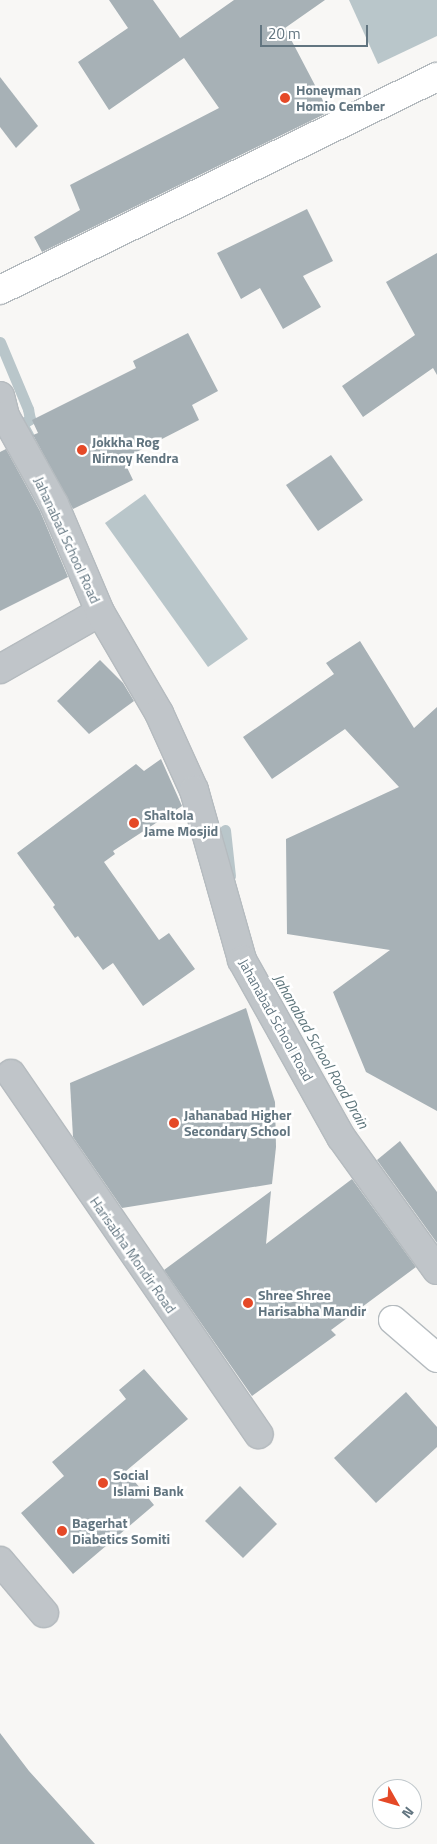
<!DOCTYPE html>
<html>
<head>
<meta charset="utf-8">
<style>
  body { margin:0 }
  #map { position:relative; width:437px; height:1844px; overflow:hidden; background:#f8f7f5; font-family:"Titillium Web",sans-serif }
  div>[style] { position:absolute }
  .water>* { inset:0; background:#b9c6ca }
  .stream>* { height:11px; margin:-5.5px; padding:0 5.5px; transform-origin:5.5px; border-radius:5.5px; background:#b9c6ca }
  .building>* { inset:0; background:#a7b1b6 }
  .roads { filter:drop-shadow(1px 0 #b5bbbf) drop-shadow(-1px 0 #b5bbbf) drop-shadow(0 1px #b5bbbf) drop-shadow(0 -1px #b5bbbf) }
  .minor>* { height:28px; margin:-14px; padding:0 14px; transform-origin:14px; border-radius:14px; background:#c0c5c9 }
  .tertiary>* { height:28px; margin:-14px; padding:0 14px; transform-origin:14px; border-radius:14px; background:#c0c5c9 }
  .secondary>* { height:28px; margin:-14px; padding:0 14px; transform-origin:14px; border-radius:14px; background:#fff }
  .dots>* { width:14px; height:14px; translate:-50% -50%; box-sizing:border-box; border:2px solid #fff; border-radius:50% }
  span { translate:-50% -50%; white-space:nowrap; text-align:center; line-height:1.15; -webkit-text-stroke:5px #fff; paint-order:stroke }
  .poi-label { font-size:14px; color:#627580; font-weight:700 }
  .left { translate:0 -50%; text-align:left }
  .street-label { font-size:14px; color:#627580 }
  .water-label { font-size:15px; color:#5d757b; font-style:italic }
  .north { position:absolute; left:372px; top:1779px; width:50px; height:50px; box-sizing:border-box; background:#fff; border:1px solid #c0c8cc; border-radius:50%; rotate:128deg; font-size:14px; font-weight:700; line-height:20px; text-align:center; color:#627580 }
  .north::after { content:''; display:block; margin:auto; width:18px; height:22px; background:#e54927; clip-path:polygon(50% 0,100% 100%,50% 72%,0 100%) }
  .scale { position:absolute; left:260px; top:25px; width:108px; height:22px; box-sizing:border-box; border:2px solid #627580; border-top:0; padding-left:6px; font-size:15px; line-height:18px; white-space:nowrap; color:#627580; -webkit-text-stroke:4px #fff; paint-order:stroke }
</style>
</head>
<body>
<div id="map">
  <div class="water">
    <i style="clip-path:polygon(349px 0,437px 0,437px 36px,378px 64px)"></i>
    <i style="clip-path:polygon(145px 494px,248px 639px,208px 667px,105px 523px)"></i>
  </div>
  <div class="stream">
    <i style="left:0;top:342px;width:73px;rotate:67.3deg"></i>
    <i style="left:28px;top:409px;width:10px;rotate:79deg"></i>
    <i style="left:30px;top:419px;width:9px;rotate:148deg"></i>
    <i style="left:22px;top:424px;width:13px;rotate:61deg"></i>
    <i style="left:225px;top:830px;width:46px;rotate:83.8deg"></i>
  </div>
  <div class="building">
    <i style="clip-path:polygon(109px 0,153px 0,180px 38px,234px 0,325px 0,285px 28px,329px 112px,42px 252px,34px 237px,80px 210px,70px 185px,219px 108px,184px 58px,109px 110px,78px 62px,128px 28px)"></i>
    <i style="clip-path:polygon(0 77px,38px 126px,16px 148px,0 127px)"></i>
    <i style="clip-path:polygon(307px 209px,333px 261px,303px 276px,321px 307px,283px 329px,260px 288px,241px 299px,217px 253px)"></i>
    <i style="clip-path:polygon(437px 253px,437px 375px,433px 368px,363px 417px,342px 386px,415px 335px,386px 282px)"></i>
    <i style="clip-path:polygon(188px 333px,218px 391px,192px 405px,199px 420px,123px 459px,133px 480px,73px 509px,33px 435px,38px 433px,32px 420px,136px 368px,133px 361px)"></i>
    <i style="clip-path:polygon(6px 449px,40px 511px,68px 577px,0 611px,0 452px)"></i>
    <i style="clip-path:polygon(331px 455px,363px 500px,318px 531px,286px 485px)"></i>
    <i style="clip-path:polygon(360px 641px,414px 728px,437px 707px,437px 1111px,366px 1072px,333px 992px,390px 950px,287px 934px,286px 839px,399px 787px,345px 729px,272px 779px,243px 737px,334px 674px,326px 663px)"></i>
    <i style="clip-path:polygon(100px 660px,123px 683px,134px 701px,89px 734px,57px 701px)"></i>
    <i style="clip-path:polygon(161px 759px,182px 806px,113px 851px,115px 854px,104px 862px,159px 940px,169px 933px,195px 969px,143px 1006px,113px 963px,103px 970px,78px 936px,75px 938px,53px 907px,55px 905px,17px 853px,136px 764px,144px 771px)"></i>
    <i style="clip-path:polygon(246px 1008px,275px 1102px,276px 1147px,272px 1184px,122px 1208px,73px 1137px,70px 1083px)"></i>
    <i style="clip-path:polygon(400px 1141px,437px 1192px,437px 1243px,377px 1160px)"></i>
    <i style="clip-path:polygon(352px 1179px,416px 1267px,331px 1330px,336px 1335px,252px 1396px,164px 1270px,271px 1191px,266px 1244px)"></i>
    <i style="clip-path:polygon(144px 1369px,188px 1419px,126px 1471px,154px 1505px,73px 1574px,21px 1513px,64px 1476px,52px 1462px,126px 1399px,119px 1390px)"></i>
    <i style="clip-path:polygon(406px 1392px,437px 1427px,437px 1447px,376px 1503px,334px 1458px)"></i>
    <i style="clip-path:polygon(240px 1486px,277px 1524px,243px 1558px,205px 1521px)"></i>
    <i style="clip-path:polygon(0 1733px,29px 1771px,95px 1844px,0 1844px)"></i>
  </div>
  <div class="roads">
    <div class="minor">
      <i style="left:0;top:669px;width:115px;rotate:-29.7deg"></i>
    </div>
    <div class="tertiary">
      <i style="left:0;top:396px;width:21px;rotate:76deg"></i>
      <i style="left:5px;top:416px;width:101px;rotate:60.9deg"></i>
      <i style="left:54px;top:504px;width:117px;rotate:66.9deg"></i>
      <i style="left:100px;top:612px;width:117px;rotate:59.7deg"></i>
      <i style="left:159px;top:713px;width:85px;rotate:65.6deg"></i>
      <i style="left:194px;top:790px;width:177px;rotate:74.2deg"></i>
      <i style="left:242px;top:960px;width:203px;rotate:60.8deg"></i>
      <i style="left:341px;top:1137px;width:164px;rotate:54.2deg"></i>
      <i style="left:11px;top:1074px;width:437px;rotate:55.5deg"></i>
      <i style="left:0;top:1561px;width:68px;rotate:49.8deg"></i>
    </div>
    <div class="secondary">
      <i style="left:0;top:290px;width:486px;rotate:-26deg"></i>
      <i style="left:393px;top:1320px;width:58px;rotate:40.8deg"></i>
    </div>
  </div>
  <div class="dots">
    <i style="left:285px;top:98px;background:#e54927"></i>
    <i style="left:82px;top:450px;background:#e54927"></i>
    <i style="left:134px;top:823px;background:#e54927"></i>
    <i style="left:174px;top:1123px;background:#e54927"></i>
    <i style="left:248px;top:1303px;background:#e54927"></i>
    <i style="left:103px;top:1483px;background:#e54927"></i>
    <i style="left:62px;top:1531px;background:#e54927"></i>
  </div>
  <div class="poi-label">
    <span class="left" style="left:296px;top:98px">Honeyman<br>Homio Cember</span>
    <span class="left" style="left:92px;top:450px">Jokkha Rog<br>Nirnoy Kendra</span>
    <span class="left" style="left:144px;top:823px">Shaltola<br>Jame Mosjid</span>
    <span class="left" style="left:184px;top:1123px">Jahanabad Higher<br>Secondary School</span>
    <span class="left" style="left:258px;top:1303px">Shree Shree<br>Harisabha Mandir</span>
    <span class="left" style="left:113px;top:1483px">Social<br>Islami Bank</span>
    <span class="left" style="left:72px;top:1531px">Bagerhat<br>Diabetics Somiti</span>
  </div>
  <div class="street-label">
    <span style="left:67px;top:540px;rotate:65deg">Jahanabad School Road</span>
    <span style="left:276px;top:1020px;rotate:61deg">Jahanabad School Road</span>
    <span style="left:133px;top:1255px;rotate:55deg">Harisabha Mondir Road</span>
  </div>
  <div class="water-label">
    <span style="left:321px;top:1051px;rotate:60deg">Jahanabad School Road Drain</span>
  </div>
  <div class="north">N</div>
  <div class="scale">20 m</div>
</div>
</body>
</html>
